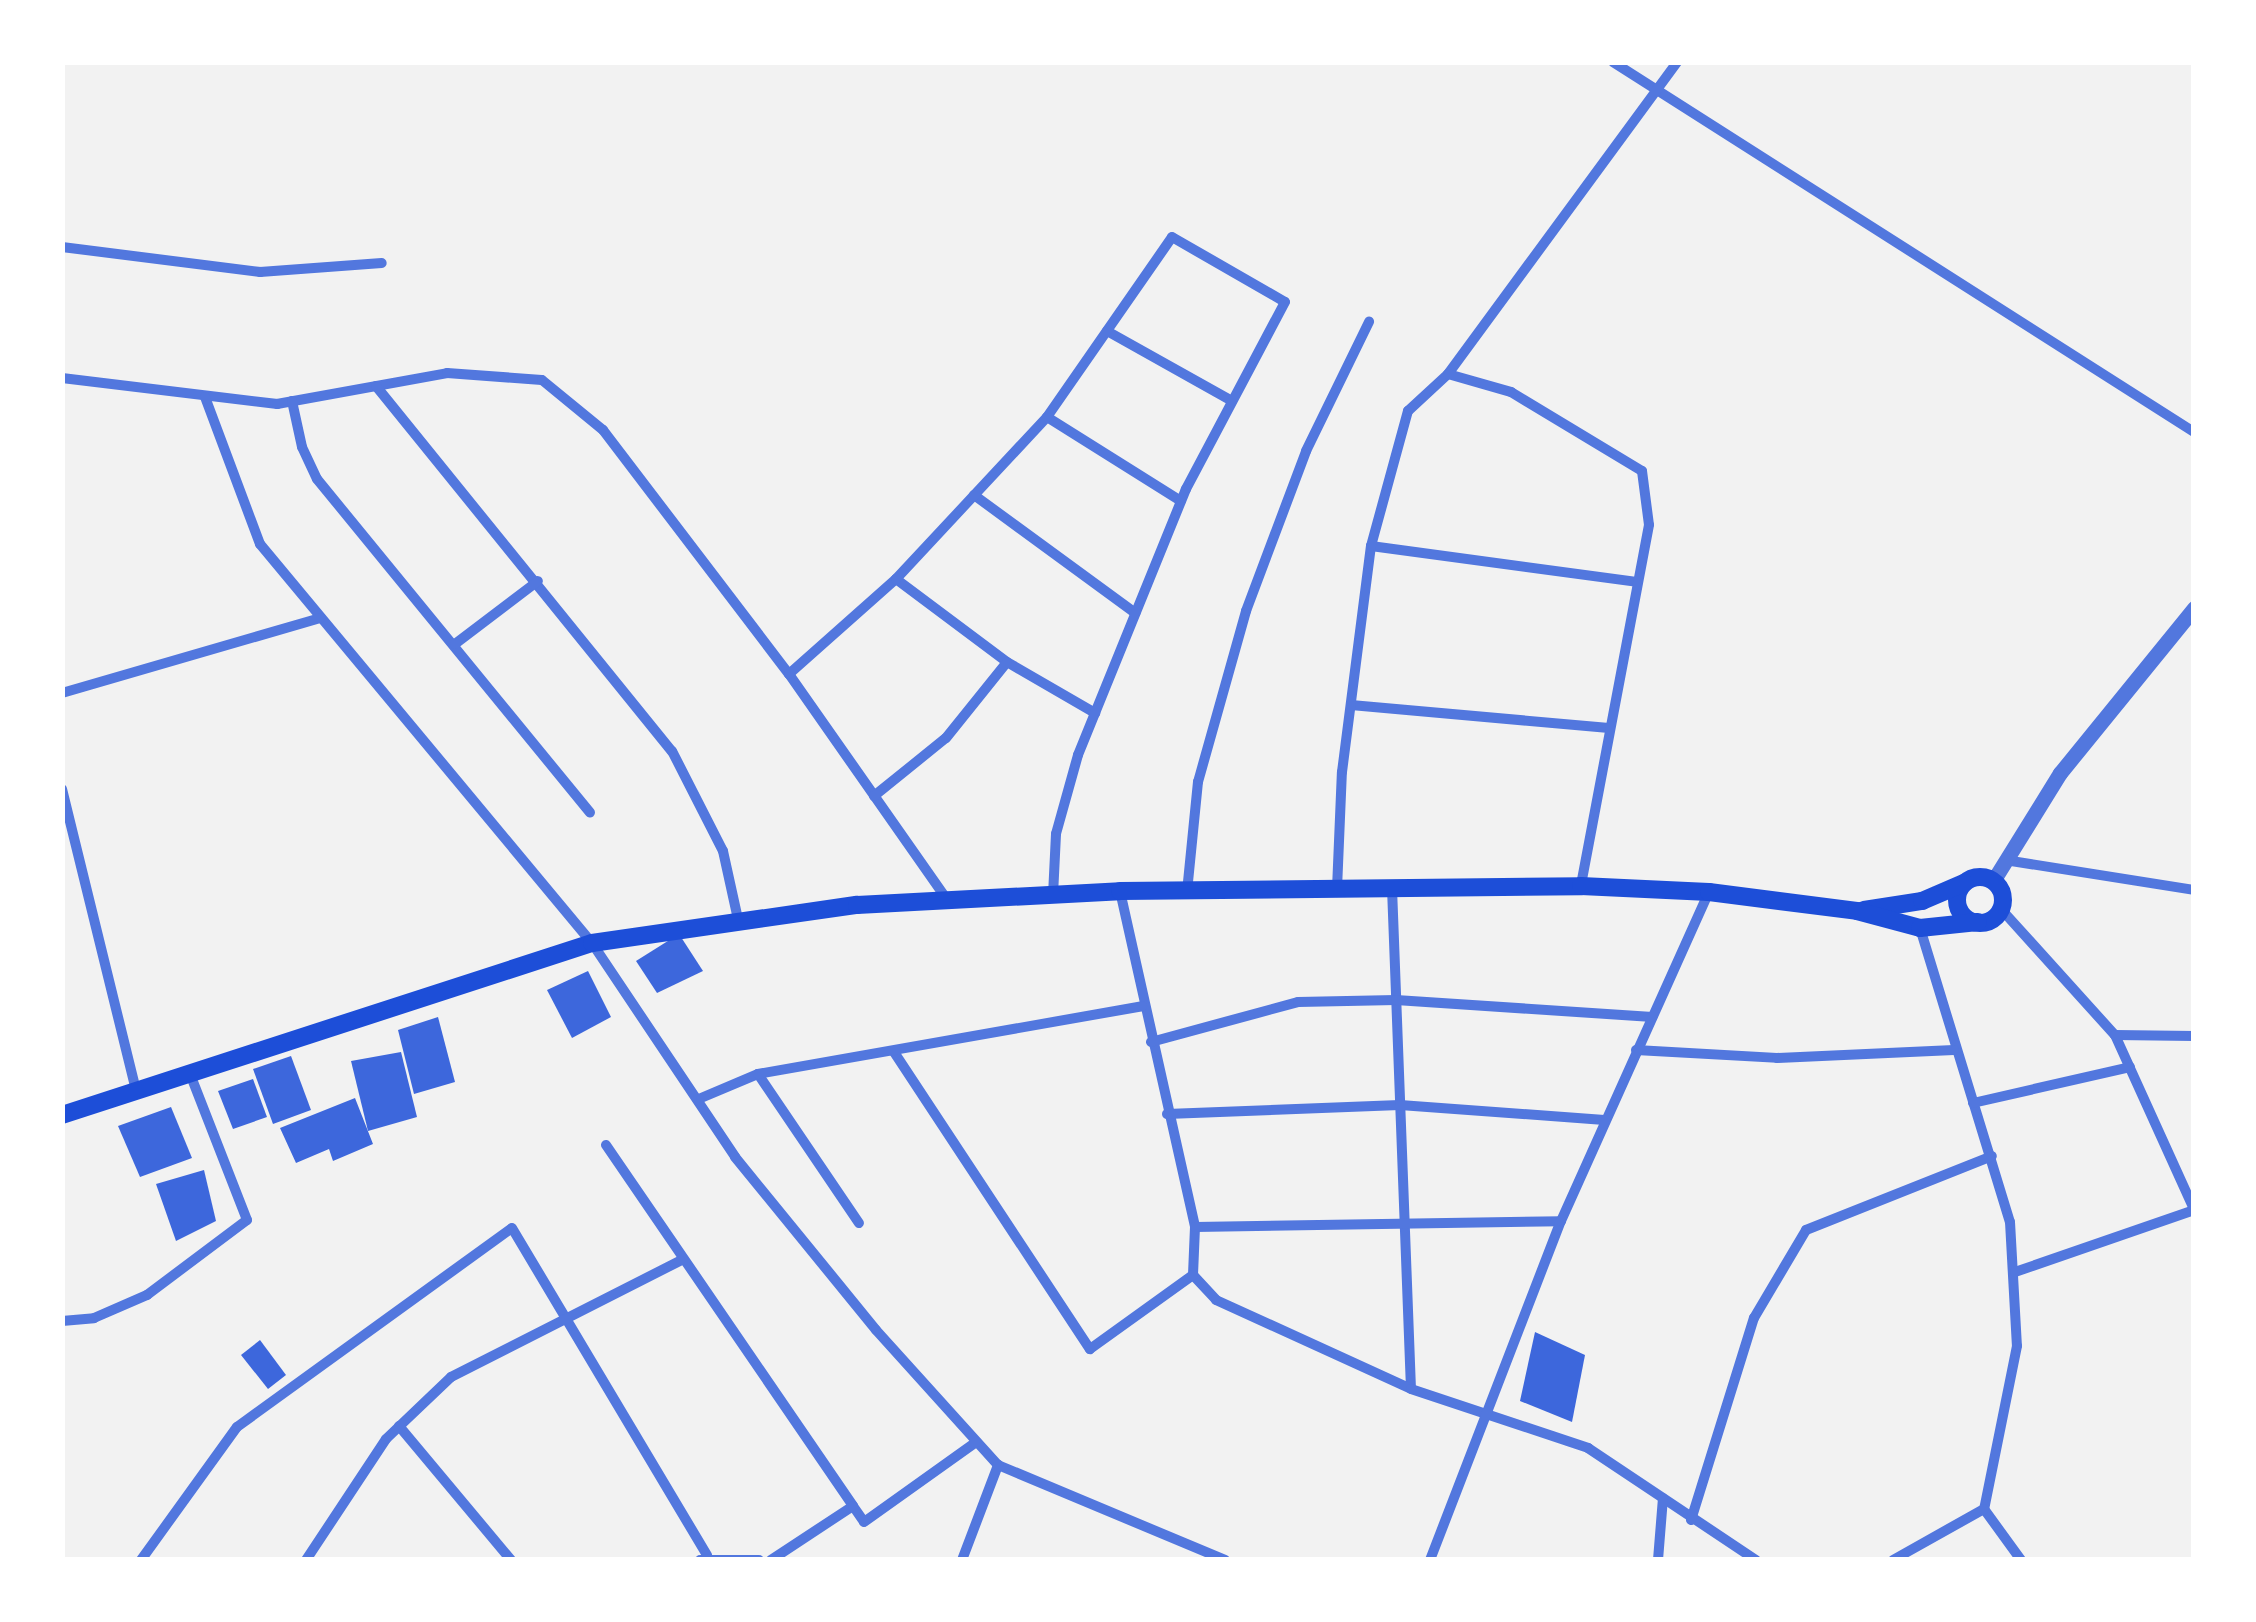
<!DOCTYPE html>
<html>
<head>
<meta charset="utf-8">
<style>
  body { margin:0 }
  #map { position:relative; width:2256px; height:1622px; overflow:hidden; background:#f2f2f2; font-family:"Roboto Condensed",sans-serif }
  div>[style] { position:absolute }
  .building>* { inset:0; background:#3d67dc }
  .minor>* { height:10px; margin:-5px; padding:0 5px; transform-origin:5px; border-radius:5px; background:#5277de }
  .tertiary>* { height:15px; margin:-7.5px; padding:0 7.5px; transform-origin:7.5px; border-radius:7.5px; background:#5277de }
  .secondary>* { height:18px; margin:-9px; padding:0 9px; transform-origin:9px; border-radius:9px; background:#1d4ed8 }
  .secondary>.ring { margin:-9px; padding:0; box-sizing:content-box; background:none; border:18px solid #1d4ed8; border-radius:50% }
  span { translate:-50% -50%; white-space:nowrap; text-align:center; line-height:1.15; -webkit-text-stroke:10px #fff; paint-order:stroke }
  .frame { position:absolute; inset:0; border:65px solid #fff; pointer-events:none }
</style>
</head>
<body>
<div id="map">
  <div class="building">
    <i style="clip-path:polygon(679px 934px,703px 971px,657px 993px,636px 961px)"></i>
    <i style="clip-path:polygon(588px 971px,611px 1017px,572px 1038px,547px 990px)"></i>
    <i style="clip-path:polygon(438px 1017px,455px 1082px,414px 1094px,398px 1030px)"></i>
    <i style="clip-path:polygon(401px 1052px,417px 1117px,368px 1131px,351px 1061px)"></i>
    <i style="clip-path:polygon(291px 1056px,311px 1110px,273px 1124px,253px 1069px)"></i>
    <i style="clip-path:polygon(253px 1079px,267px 1117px,233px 1129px,218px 1091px)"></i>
    <i style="clip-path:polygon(355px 1098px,373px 1144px,333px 1161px,329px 1149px,296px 1163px,280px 1128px)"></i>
    <i style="clip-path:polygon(171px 1107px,192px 1158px,140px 1177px,118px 1126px)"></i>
    <i style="clip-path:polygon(204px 1170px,216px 1221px,176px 1241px,156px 1184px)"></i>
    <i style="clip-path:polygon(1535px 1332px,1585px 1355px,1572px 1422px,1520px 1401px)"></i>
    <i style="clip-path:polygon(260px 1340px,286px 1375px,268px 1389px,241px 1355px)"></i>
  </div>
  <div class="minor">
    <i style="left:1613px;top:62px;width:689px;rotate:32.49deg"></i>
    <i style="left:62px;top:247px;width:200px;rotate:7.2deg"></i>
    <i style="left:260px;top:272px;width:122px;rotate:-4.2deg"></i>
    <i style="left:1107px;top:331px;width:143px;rotate:29.2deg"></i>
    <i style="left:1448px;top:374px;width:387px;rotate:-53.7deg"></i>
    <i style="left:62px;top:378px;width:217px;rotate:6.9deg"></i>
    <i style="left:277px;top:404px;width:173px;rotate:-10.3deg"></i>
    <i style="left:447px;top:373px;width:95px;rotate:4.2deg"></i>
    <i style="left:542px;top:380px;width:79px;rotate:39.3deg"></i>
    <i style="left:603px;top:430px;width:307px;rotate:52.7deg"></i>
    <i style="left:789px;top:674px;width:274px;rotate:55deg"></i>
    <i style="left:376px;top:386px;width:470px;rotate:51deg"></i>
    <i style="left:672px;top:751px;width:112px;rotate:63deg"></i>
    <i style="left:723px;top:851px;width:70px;rotate:77.6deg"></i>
    <i style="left:205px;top:397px;width:157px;rotate:69.5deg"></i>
    <i style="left:260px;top:544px;width:519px;rotate:50.24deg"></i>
    <i style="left:592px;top:943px;width:257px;rotate:56.2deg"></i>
    <i style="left:735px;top:1157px;width:223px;rotate:50.8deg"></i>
    <i style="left:876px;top:1330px;width:182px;rotate:47.9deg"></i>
    <i style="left:998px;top:1465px;width:246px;rotate:22.7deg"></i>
    <i style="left:292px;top:401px;width:47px;rotate:77.7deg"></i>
    <i style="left:302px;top:447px;width:35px;rotate:65deg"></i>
    <i style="left:317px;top:479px;width:431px;rotate:50.7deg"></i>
    <i style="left:1047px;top:417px;width:158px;rotate:32.1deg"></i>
    <i style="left:974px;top:495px;width:200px;rotate:36.2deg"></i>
    <i style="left:1371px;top:546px;width:268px;rotate:7.7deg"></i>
    <i style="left:896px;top:579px;width:139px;rotate:36.8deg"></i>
    <i style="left:1007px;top:662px;width:102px;rotate:30.1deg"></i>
    <i style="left:455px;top:644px;width:104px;rotate:-37.2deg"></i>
    <i style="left:789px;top:674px;width:143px;rotate:-41.6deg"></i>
    <i style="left:896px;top:579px;width:221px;rotate:-47deg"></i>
    <i style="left:1047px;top:417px;width:219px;rotate:-55.2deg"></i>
    <i style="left:1172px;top:237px;width:130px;rotate:29.9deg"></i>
    <i style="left:1285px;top:302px;width:212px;rotate:117.9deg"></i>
    <i style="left:1186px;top:489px;width:287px;rotate:112.1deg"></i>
    <i style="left:1078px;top:755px;width:82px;rotate:105.6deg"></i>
    <i style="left:1056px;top:834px;width:61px;rotate:92.8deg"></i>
    <i style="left:62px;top:693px;width:269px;rotate:-16.2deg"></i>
    <i style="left:1351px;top:705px;width:259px;rotate:5.1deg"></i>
    <i style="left:62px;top:789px;width:311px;rotate:76.2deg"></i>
    <i style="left:874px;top:796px;width:92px;rotate:-38.9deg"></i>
    <i style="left:946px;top:738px;width:97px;rotate:-51.2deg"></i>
    <i style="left:2005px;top:860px;width:191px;rotate:9deg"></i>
    <i style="left:1392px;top:888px;width:501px;rotate:87.83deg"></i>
    <i style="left:1337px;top:889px;width:117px;rotate:-87.6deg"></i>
    <i style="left:1342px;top:772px;width:228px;rotate:-82.7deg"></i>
    <i style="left:1371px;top:546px;width:140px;rotate:-74.7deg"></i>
    <i style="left:1408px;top:411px;width:54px;rotate:-42.8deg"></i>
    <i style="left:1448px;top:374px;width:66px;rotate:15.9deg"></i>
    <i style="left:1511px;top:392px;width:153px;rotate:31.1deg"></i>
    <i style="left:1642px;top:471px;width:54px;rotate:82.6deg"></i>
    <i style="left:1649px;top:525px;width:367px;rotate:100.7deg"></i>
    <i style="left:1120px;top:891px;width:344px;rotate:77.4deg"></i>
    <i style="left:1195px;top:1227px;width:48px;rotate:92.4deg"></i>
    <i style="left:1193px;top:1275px;width:34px;rotate:47deg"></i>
    <i style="left:1216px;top:1300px;width:214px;rotate:24.5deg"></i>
    <i style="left:1411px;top:1389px;width:187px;rotate:18.4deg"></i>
    <i style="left:1588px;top:1448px;width:202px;rotate:33.7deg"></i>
    <i style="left:1187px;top:892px;width:111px;rotate:-84.3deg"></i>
    <i style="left:1198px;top:782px;width:178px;rotate:-74.3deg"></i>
    <i style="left:1246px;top:611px;width:171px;rotate:-69.4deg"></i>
    <i style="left:1306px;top:451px;width:144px;rotate:-64deg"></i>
    <i style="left:2001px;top:909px;width:170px;rotate:47.9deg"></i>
    <i style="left:2115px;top:1035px;width:191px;rotate:65.6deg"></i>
    <i style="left:1920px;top:928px;width:307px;rotate:73deg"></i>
    <i style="left:2010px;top:1222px;width:124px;rotate:86.8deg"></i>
    <i style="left:2017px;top:1346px;width:166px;rotate:101.4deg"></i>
    <i style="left:2115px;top:1035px;width:79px;rotate:0.7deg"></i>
    <i style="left:1151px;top:1042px;width:152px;rotate:-15.2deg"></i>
    <i style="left:1298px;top:1002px;width:98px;rotate:-1.2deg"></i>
    <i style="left:1396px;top:1000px;width:257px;rotate:3.8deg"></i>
    <i style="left:1636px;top:1050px;width:141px;rotate:3.2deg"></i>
    <i style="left:1777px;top:1058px;width:177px;rotate:-2.6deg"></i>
    <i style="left:894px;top:1052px;width:356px;rotate:56.6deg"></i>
    <i style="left:1090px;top:1349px;width:127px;rotate:-35.7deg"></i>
    <i style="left:758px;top:1074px;width:180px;rotate:55.9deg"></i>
    <i style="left:701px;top:1098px;width:62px;rotate:-22.8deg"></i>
    <i style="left:758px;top:1074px;width:390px;rotate:-10deg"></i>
    <i style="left:1973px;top:1103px;width:161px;rotate:-12.9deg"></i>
    <i style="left:1167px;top:1114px;width:233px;rotate:-2.2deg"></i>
    <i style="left:1400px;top:1105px;width:205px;rotate:4.2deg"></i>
    <i style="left:606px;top:1145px;width:437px;rotate:55.6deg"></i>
    <i style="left:1195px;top:1227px;width:366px;rotate:-0.9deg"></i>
    <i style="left:2015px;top:1272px;width:189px;rotate:-19.1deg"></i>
    <i style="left:62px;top:1321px;width:32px;rotate:-5deg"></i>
    <i style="left:94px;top:1318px;width:58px;rotate:-23.5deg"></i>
    <i style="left:147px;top:1295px;width:125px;rotate:-36.9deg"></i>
    <i style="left:247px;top:1220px;width:157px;rotate:-111.3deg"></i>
    <i style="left:399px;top:1426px;width:175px;rotate:50.1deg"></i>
    <i style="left:1984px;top:1509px;width:63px;rotate:54deg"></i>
    <i style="left:1691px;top:1520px;width:212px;rotate:-72.7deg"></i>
    <i style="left:1754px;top:1318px;width:102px;rotate:-59.4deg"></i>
    <i style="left:1806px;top:1230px;width:200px;rotate:-21.7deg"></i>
    <i style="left:141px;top:1560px;width:164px;rotate:-54.2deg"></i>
    <i style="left:237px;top:1427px;width:339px;rotate:-35.9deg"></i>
    <i style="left:512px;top:1228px;width:381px;rotate:59.2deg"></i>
    <i style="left:306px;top:1560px;width:145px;rotate:-56.5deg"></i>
    <i style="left:386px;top:1439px;width:90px;rotate:-43.6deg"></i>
    <i style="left:451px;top:1377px;width:257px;rotate:-26.9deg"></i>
    <i style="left:700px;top:1560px;width:59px"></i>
    <i style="left:771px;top:1560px;width:98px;rotate:-33.4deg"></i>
    <i style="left:853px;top:1506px;width:19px;rotate:55deg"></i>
    <i style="left:864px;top:1522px;width:138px;rotate:-35.5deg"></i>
    <i style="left:962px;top:1560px;width:102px;rotate:-69.2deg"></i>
    <i style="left:1430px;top:1560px;width:363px;rotate:-68.9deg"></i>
    <i style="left:1561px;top:1221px;width:361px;rotate:-65.8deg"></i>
    <i style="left:1658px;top:1560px;width:62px;rotate:-85.4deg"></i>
    <i style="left:1893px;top:1560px;width:104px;rotate:-29.3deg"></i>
  </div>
  <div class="tertiary">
    <i style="left:1993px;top:881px;width:127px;rotate:-58.2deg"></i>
    <i style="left:2060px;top:773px;width:213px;rotate:-50.9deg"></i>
  </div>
  <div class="secondary">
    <i class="ring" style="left:1957px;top:877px;width:28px;height:28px"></i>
    <i style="left:1864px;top:910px;width:59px;rotate:-8.8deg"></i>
    <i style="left:1922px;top:901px;width:46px;rotate:-23.2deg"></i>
    <i style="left:62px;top:1115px;width:557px;rotate:-17.98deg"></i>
    <i style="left:592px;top:943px;width:268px;rotate:-8.2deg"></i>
    <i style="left:857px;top:905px;width:263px;rotate:-3deg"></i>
    <i style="left:1120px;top:891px;width:461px;rotate:-0.6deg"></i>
    <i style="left:1581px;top:886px;width:128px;rotate:2.7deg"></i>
    <i style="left:1709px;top:892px;width:149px;rotate:7.3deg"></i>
    <i style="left:1857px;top:911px;width:65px;rotate:15.1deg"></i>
    <i style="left:1920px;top:928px;width:58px;rotate:-5.9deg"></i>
  </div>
  <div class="frame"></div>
</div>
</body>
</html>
